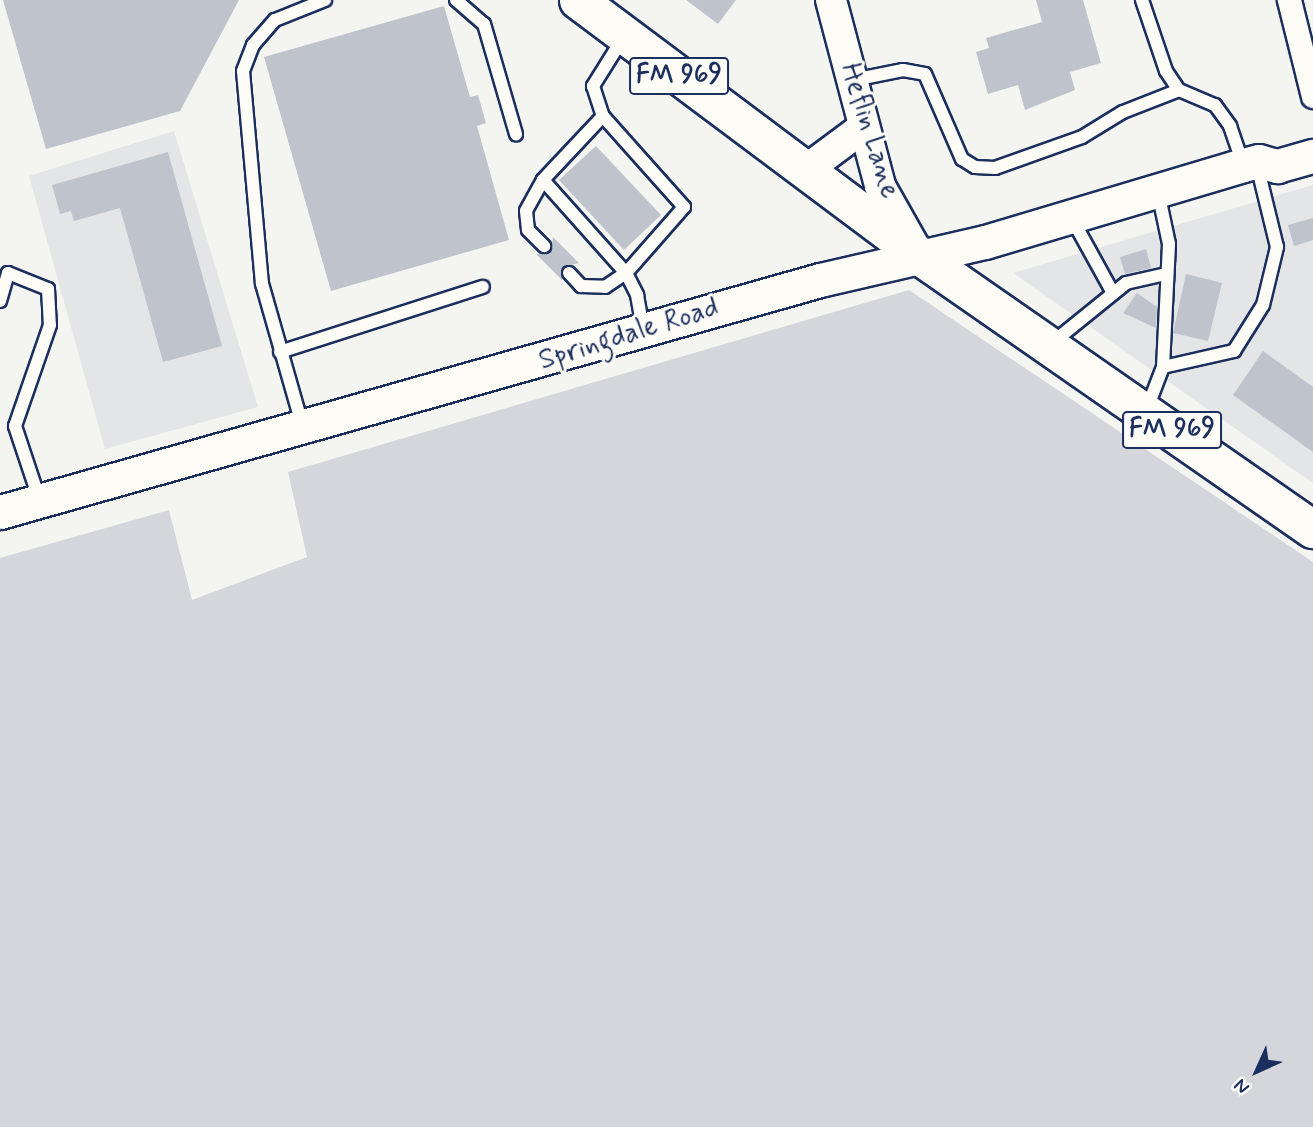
<!DOCTYPE html>
<html>
<head>
<meta charset="utf-8">
<style>
  body { margin:0 }
  #map { position:relative; width:1313px; height:1127px; overflow:hidden; background:#f4f4f1; font-family:Mynerve,sans-serif }
  div>[style] { position:absolute }
  .built>* { inset:0; background:#e4e5e6 }
  .green>* { inset:0; background:#d4d6db }
  .building>* { inset:0; background:#bfc3cc }
  .roads { filter:drop-shadow(2px 0 #1b2f5e) drop-shadow(-2px 0 #1b2f5e) drop-shadow(0 2px #1b2f5e) drop-shadow(0 -2px #1b2f5e) }
  .service>* { height:12px; margin:-6px; padding:0 6px; transform-origin:6px; border-radius:6px; background:#fdfcf7 }
  .minor>* { height:23px; margin:-11.5px; padding:0 11.5px; transform-origin:11.5px; border-radius:11.5px; background:#fdfcf7 }
  .tertiary>* { height:30px; margin:-15px; padding:0 15px; transform-origin:15px; border-radius:15px; background:#fdfcf7 }
  .secondary>* { height:33px; margin:-16.5px; padding:0 16.5px; transform-origin:16.5px; border-radius:16.5px; background:#fdfcf7 }
  .primary>* { height:37px; margin:-18.5px; padding:0 18.5px; transform-origin:18.5px; border-radius:18.5px; background:#fdfcf7 }
  span { translate:-50% -50%; white-space:nowrap; text-align:center; line-height:1.15; -webkit-text-stroke:6px #fdfcf7; paint-order:stroke }
  .shield-label span { padding:2px 5px; background:#fdfcf7; border:2px solid; border-radius:5px; -webkit-text-stroke-width:0 }
  .shield-label { font-size:26px; color:#1b2f5e; font-weight:700 }
  .street-label { font-size:28px; color:#1b2f5e }
  .north { position:absolute; left:1222px; top:1036px; width:70px; height:70px; -webkit-text-stroke:5px #fdfcf7; paint-order:stroke; rotate:225deg; font-size:19px; font-weight:700; line-height:28px; text-align:center; color:#1b2f5e }
  .north::after { content:''; display:block; margin:auto; width:24px; height:32px; background:#1b2f5e; clip-path:polygon(50% 0,100% 100%,50% 72%,0 100%) }
</style>
</head>
<body>
<div id="map">
  <div class="built">
    <i style="clip-path:polygon(174px 131px,258px 407px,105px 449px,29px 176px)"></i>
    <i style="clip-path:polygon(1313px 185px,1313px 483px,1013px 273px)"></i>
  </div>
  <div class="green">
    <i style="clip-path:polygon(909px 290px,1313px 562px,1313px 1127px,0 1127px,0 558px,169px 510px,192px 600px,307px 557px,288px 472px)"></i>
  </div>
  <div class="building">
    <i style="clip-path:polygon(3px 0,239px 0,180px 111px,46px 149px)"></i>
    <i style="clip-path:polygon(686px 0,736px 0,718px 24px)"></i>
    <i style="clip-path:polygon(1036px 0,1083px 0,1101px 63px,1070px 72px,1075px 90px,1025px 110px,1018px 85px,988px 94px,976px 52px,989px 48px,986px 38px,1042px 22px)"></i>
    <i style="clip-path:polygon(444px 6px,470px 97px,478px 95px,486px 123px,477px 126px,509px 240px,331px 291px,264px 57px)"></i>
    <i style="clip-path:polygon(596px 146px,661px 215px,624px 250px,559px 180px)"></i>
    <i style="clip-path:polygon(168px 152px,222px 346px,163px 362px,120px 208px,74px 221px,71px 211px,60px 214px,52px 185px)"></i>
    <i style="clip-path:polygon(1313px 218px,1313px 240px,1294px 246px,1288px 225px)"></i>
    <i style="clip-path:polygon(553px 237px,579px 263px,563px 267px,562px 280px,536px 254px,551px 252px)"></i>
    <i style="clip-path:polygon(1146px 249px,1151px 268px,1125px 274px,1120px 257px)"></i>
    <i style="clip-path:polygon(1186px 274px,1222px 283px,1208px 341px,1173px 333px)"></i>
    <i style="clip-path:polygon(1137px 293px,1157px 307px,1156px 328px,1123px 313px)"></i>
    <i style="clip-path:polygon(1263px 351px,1313px 387px,1313px 452px,1233px 395px)"></i>
  </div>
  <div class="roads">
    <div class="service">
      <i style="left:456px;top:0;width:37px;rotate:41deg"></i>
      <i style="left:484px;top:24px;width:115px;rotate:73.8deg"></i>
      <i style="left:1142px;top:0;width:75px;rotate:71.3deg"></i>
      <i style="left:1166px;top:71px;width:23px;rotate:56deg"></i>
      <i style="left:623px;top:38px;width:57px;rotate:122deg"></i>
      <i style="left:593px;top:86px;width:32px;rotate:72deg"></i>
      <i style="left:603px;top:116px;width:88px;rotate:133.2deg"></i>
      <i style="left:543px;top:180px;width:125px;rotate:48.3deg"></i>
      <i style="left:626px;top:273px;width:25px;rotate:63deg"></i>
      <i style="left:637px;top:295px;width:34px;rotate:80deg"></i>
      <i style="left:853px;top:80px;width:51px;rotate:-11.3deg"></i>
      <i style="left:903px;top:70px;width:22px;rotate:10deg"></i>
      <i style="left:925px;top:74px;width:93px;rotate:66.5deg"></i>
      <i style="left:962px;top:159px;width:15px;rotate:32deg"></i>
      <i style="left:975px;top:167px;width:20px;rotate:3deg"></i>
      <i style="left:995px;top:168px;width:92px;rotate:-19.6deg"></i>
      <i style="left:1082px;top:137px;width:48px;rotate:-31.4deg"></i>
      <i style="left:1123px;top:112px;width:60px;rotate:-21.4deg"></i>
      <i style="left:1179px;top:90px;width:39px;rotate:23deg"></i>
      <i style="left:1215px;top:105px;width:26px;rotate:54deg"></i>
      <i style="left:1230px;top:126px;width:40px;rotate:71.1deg"></i>
      <i style="left:543px;top:180px;width:35px;rotate:119deg"></i>
      <i style="left:526px;top:211px;width:19px;rotate:84deg"></i>
      <i style="left:528px;top:230px;width:23px;rotate:45deg"></i>
      <i style="left:1071px;top:217px;width:87px;rotate:61.1deg"></i>
      <i style="left:569px;top:273px;width:18px;rotate:47deg"></i>
      <i style="left:581px;top:286px;width:24px;rotate:2deg"></i>
      <i style="left:605px;top:287px;width:25px;rotate:-34deg"></i>
      <i style="left:626px;top:273px;width:88px;rotate:-48.7deg"></i>
      <i style="left:684px;top:207px;width:122px;rotate:-131.7deg"></i>
      <i style="left:0;top:301px;width:29px;rotate:-74deg"></i>
      <i style="left:8px;top:273px;width:43px;rotate:21.8deg"></i>
      <i style="left:48px;top:289px;width:36px;rotate:87deg"></i>
      <i style="left:50px;top:325px;width:107px;rotate:109.1deg"></i>
      <i style="left:15px;top:426px;width:76px;rotate:71.6deg"></i>
      <i style="left:1052px;top:343px;width:95px;rotate:-39deg"></i>
      <i style="left:1126px;top:283px;width:41px;rotate:-12.7deg"></i>
      <i style="left:280px;top:352px;width:213px;rotate:-17.8deg"></i>
      <i style="left:1163px;top:367px;width:73px;rotate:-12.7deg"></i>
      <i style="left:1234px;top:351px;width:54px;rotate:-57.8deg"></i>
      <i style="left:1263px;top:305px;width:60px;rotate:-76.4deg"></i>
      <i style="left:1277px;top:247px;width:84px;rotate:-103.7deg"></i>
      <i style="left:1146px;top:411px;width:47px;rotate:-68.9deg"></i>
      <i style="left:1163px;top:367px;width:123px;rotate:-87.2deg"></i>
      <i style="left:1169px;top:244px;width:53px;rotate:-101.9deg"></i>
      <i style="left:302px;top:424px;width:146px;rotate:-105.9deg"></i>
      <i style="left:262px;top:284px;width:214px;rotate:-95.1deg"></i>
      <i style="left:243px;top:71px;width:28px;rotate:-69deg"></i>
      <i style="left:253px;top:45px;width:33px;rotate:-49deg"></i>
      <i style="left:275px;top:20px;width:54px;rotate:-21.8deg"></i>
    </div>
    <div class="minor">
      <i style="left:1289px;top:0;width:99px;rotate:76deg"></i>
    </div>
    <div class="tertiary">
      <i style="left:831px;top:0;width:192px;rotate:75.2deg"></i>
      <i style="left:880px;top:186px;width:73px;rotate:60.6deg"></i>
      <i style="left:806px;top:170px;width:72px;rotate:-36.6deg"></i>
    </div>
    <div class="secondary">
      <i style="left:0;top:512px;width:852px;rotate:-15.8deg"></i>
      <i style="left:820px;top:280px;width:169px;rotate:-13deg"></i>
      <i style="left:985px;top:242px;width:269px;rotate:-16.6deg"></i>
      <i style="left:1243px;top:165px;width:16px;rotate:-14deg"></i>
      <i style="left:1259px;top:161px;width:19px;rotate:16deg"></i>
      <i style="left:1277px;top:166px;width:37px;rotate:-16deg"></i>
    </div>
    <div class="primary">
      <i style="left:578px;top:0;width:429px;rotate:36.8deg"></i>
      <i style="left:921px;top:257px;width:477px;rotate:34.8deg"></i>
    </div>
  </div>
  <div class="shield-label">
    <span style="left:679px;top:76px">FM 969</span>
    <span style="left:1172px;top:430px">FM 969</span>
  </div>
  <div class="street-label">
    <span style="left:869px;top:131px;rotate:73deg">Heflin Lane</span>
    <span style="left:629px;top:335px;rotate:-17deg">Springdale Road</span>
  </div>
  <div class="north">N</div>
</div>
</body>
</html>
